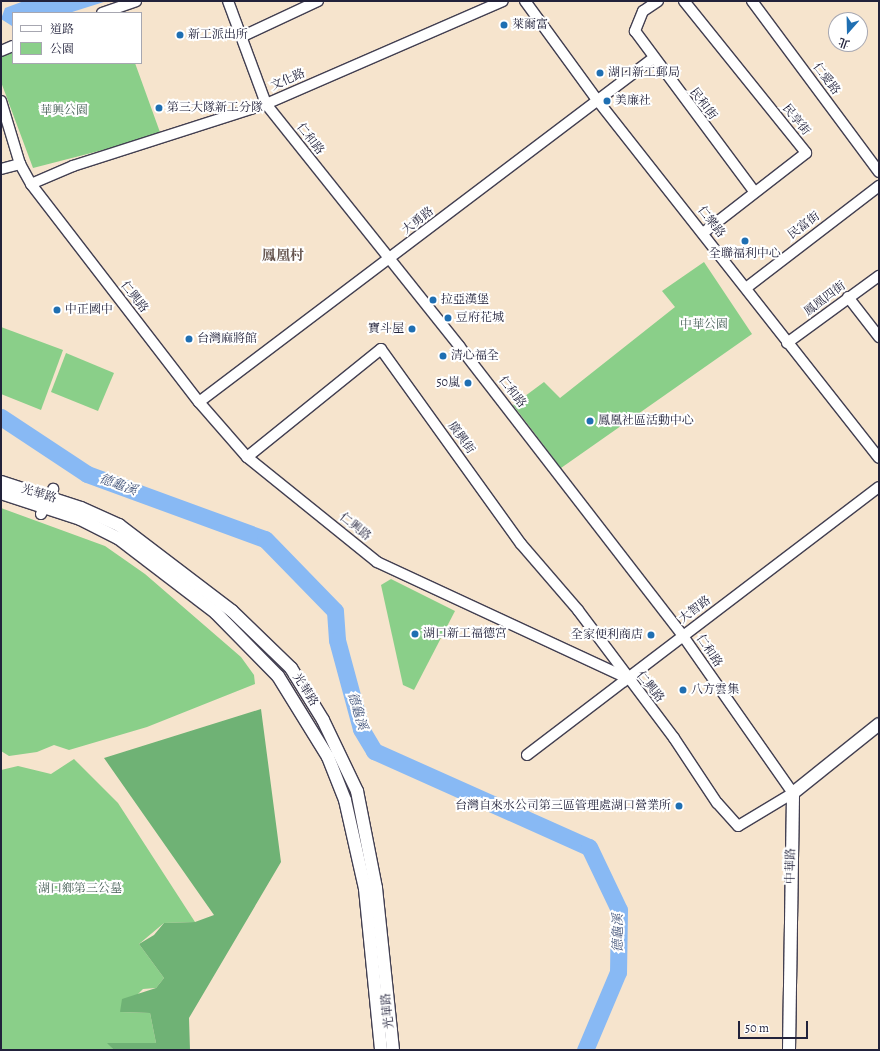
<!DOCTYPE html>
<html>
<head>
<meta charset="utf-8">
<style>
  body { margin:0 }
  #map { position:relative; width:880px; height:1051px; overflow:hidden; background:#f6e4cd; font-family:Alegreya,"Noto Serif TC",serif }
  div>[style] { position:absolute }
  .green>* { inset:0; background:#8acf89 }
  .forest>* { inset:0; background:#6fb275 }
  .water>* { inset:0; background:#88b9f4 }
  .river>* { height:17px; margin:-8.5px; padding:0 8.5px; transform-origin:8.5px; border-radius:8.5px; background:#88b9f4 }
  .roads { filter:drop-shadow(1px 0 #423f51) drop-shadow(-1px 0 #423f51) drop-shadow(0 1px #423f51) drop-shadow(0 -1px #423f51) }
  .minor>* { height:10px; margin:-5px; padding:0 5px; transform-origin:5px; border-radius:5px; background:#fff }
  .tertiary>* { height:12px; margin:-6px; padding:0 6px; transform-origin:6px; border-radius:6px; background:#fff }
  .dots>* { width:11px; height:11px; translate:-50% -50%; box-sizing:border-box; border:2px solid #fff; border-radius:50% }
  span { translate:-50% -50%; white-space:nowrap; text-align:center; line-height:1.15; -webkit-text-stroke:4px #fff; paint-order:stroke }
  .poi-label { font-size:12px; color:#22223b }
  .left { translate:0 -50%; text-align:left }
  .right { translate:-100% -50%; text-align:right }
  .street-label { font-size:12px; color:#22223b }
  .park-label { font-size:12px; color:#465f56 }
  .water-label { font-size:13px; color:#46577c; font-style:italic }
  .quarter-label { font-size:14px; color:#66554f; font-weight:700 }
  .frame { position:absolute; inset:0; border:2px solid #22223b; pointer-events:none }
  .legend { position:absolute; left:12px; top:12px; width:130px; height:52px; box-sizing:border-box; background:#fff; border:1px solid #a7a7b1; margin:0; padding:5px 7px; list-style:none; font-size:12px; color:#22223b }
  .legend li { display:flex; align-items:center; gap:8px; height:20px }
  .legend b { width:20px; border:1px solid #a7a7b1 }
  .north { position:absolute; left:828px; top:12px; width:40px; height:40px; box-sizing:border-box; background:#fff; border:1px solid #a7a7b1; border-radius:50%; rotate:200deg; font-size:11px; font-weight:700; line-height:16px; text-align:center; color:#22223b }
  .north::after { content:''; display:block; margin:auto; width:14px; height:18px; background:#1f6fb2; clip-path:polygon(50% 0,100% 100%,50% 72%,0 100%) }
  .scale { position:absolute; left:738px; top:1021px; width:70px; height:18px; box-sizing:border-box; border:2px solid #22223b; border-top:0; padding-left:5px; font-size:12px; line-height:14px; white-space:nowrap; color:#22223b; -webkit-text-stroke:3px #fff; paint-order:stroke }
</style>
</head>
<body>
<div id="map">
  <div class="green">
    <i style="clip-path:polygon(13px 52px,13px 63px,135px 63px,161px 135px,33px 168px,1px 82px,1px 57px)"></i>
    <i style="clip-path:polygon(704px 262px,752px 334px,561px 468px,513px 405px,544px 382px,560px 398px,675px 307px,662px 291px)"></i>
    <i style="clip-path:polygon(1px 327px,63px 350px,41px 410px,1px 394px)"></i>
    <i style="clip-path:polygon(66px 353px,114px 373px,98px 411px,51px 392px)"></i>
    <i style="clip-path:polygon(1px 508px,105px 546px,145px 574px,241px 657px,254px 675px,255px 684px,147px 727px,69px 750px,54px 745px,37px 752px,9px 756px,1px 751px)"></i>
    <i style="clip-path:polygon(391px 579px,455px 611px,414px 690px,403px 685px,381px 585px)"></i>
    <i style="clip-path:polygon(74px 759px,118px 803px,195px 922px,164px 923px,139px 944px,164px 978px,156px 988px,143px 989px,120px 1012px,150px 1013px,156px 1043px,108px 1043px,114px 1050px,1px 1050px,1px 770px,18px 766px,51px 774px)"></i>
  </div>
  <div class="forest">
    <i style="clip-path:polygon(261px 709px,281px 862px,189px 1018px,190px 1050px,114px 1050px,107px 1043px,156px 1043px,150px 1013px,120px 1012px,122px 999px,156px 988px,164px 978px,139px 944px,154px 935px,164px 923px,195px 922px,214px 915px,104px 758px)"></i>
  </div>
  <div class="water">
    <i style="clip-path:polygon(24px 1px,107px 1px,69px 13px,13px 13px,12px 26px,1px 19px,5px 8px)"></i>
  </div>
  <div class="river">
    <i style="left:1px;top:417px;width:103px;rotate:33.5deg"></i>
    <i style="left:87px;top:474px;width:189px;rotate:20.1deg"></i>
    <i style="left:265px;top:539px;width:100px;rotate:45.8deg"></i>
    <i style="left:335px;top:611px;width:29px;rotate:86deg"></i>
    <i style="left:337px;top:640px;width:92px;rotate:74.9deg"></i>
    <i style="left:361px;top:729px;width:26px;rotate:59deg"></i>
    <i style="left:374px;top:751px;width:235px;rotate:24.1deg"></i>
    <i style="left:589px;top:847px;width:70px;rotate:64.5deg"></i>
    <i style="left:619px;top:910px;width:62px;rotate:90.9deg"></i>
    <i style="left:618px;top:972px;width:85px;rotate:112.9deg"></i>
  </div>
  <div class="roads">
    <div class="minor">
      <i style="left:228px;top:1px;width:110px;rotate:69.7deg"></i>
      <i style="left:266px;top:104px;width:310px;rotate:51.4deg"></i>
      <i style="left:459px;top:346px;width:366px;rotate:52.3deg"></i>
      <i style="left:683px;top:636px;width:192px;rotate:55deg"></i>
      <i style="left:793px;top:793px;width:64px;rotate:149deg"></i>
      <i style="left:738px;top:826px;width:31px;rotate:-132deg"></i>
      <i style="left:717px;top:803px;width:78px;rotate:-123.5deg"></i>
      <i style="left:674px;top:738px;width:160px;rotate:-126.9deg"></i>
      <i style="left:578px;top:610px;width:87px;rotate:-130.8deg"></i>
      <i style="left:521px;top:544px;width:240px;rotate:-125.7deg"></i>
      <i style="left:381px;top:349px;width:172px;rotate:141.1deg"></i>
      <i style="left:525px;top:1px;width:124px;rotate:53.9deg"></i>
      <i style="left:598px;top:101px;width:454px;rotate:51.8deg"></i>
      <i style="left:658px;top:1px;width:18px;rotate:146deg"></i>
      <i style="left:643px;top:11px;width:22px;rotate:112deg"></i>
      <i style="left:635px;top:31px;width:199px;rotate:53.4deg"></i>
      <i style="left:684px;top:1px;width:195px;rotate:51.2deg"></i>
      <i style="left:806px;top:153px;width:130px;rotate:142.2deg"></i>
      <i style="left:752px;top:1px;width:213px;rotate:53.4deg"></i>
      <i style="left:102px;top:13px;width:36px;rotate:-19deg"></i>
      <i style="left:241px;top:37px;width:85px;rotate:-25.1deg"></i>
      <i style="left:1px;top:51px;width:13px;rotate:-23deg"></i>
      <i style="left:1px;top:101px;width:66px;rotate:73.2deg"></i>
      <i style="left:20px;top:164px;width:23px;rotate:61deg"></i>
      <i style="left:31px;top:184px;width:275px;rotate:52.4deg"></i>
      <i style="left:199px;top:402px;width:73px;rotate:48.9deg"></i>
      <i style="left:247px;top:457px;width:167px;rotate:38.9deg"></i>
      <i style="left:377px;top:562px;width:273px;rotate:24.9deg"></i>
      <i style="left:1px;top:169px;width:20px;rotate:-15deg"></i>
      <i style="left:31px;top:184px;width:46px;rotate:-23.2deg"></i>
      <i style="left:73px;top:166px;width:203px;rotate:-17.8deg"></i>
      <i style="left:266px;top:104px;width:258px;rotate:-23.5deg"></i>
      <i style="left:746px;top:288px;width:168px;rotate:-37.5deg"></i>
      <i style="left:848px;top:297px;width:51px;rotate:52.2deg"></i>
      <i style="left:787px;top:343px;width:114px;rotate:-36.1deg"></i>
      <i style="left:199px;top:402px;width:568px;rotate:-37.13deg"></i>
      <i style="left:41px;top:514px;width:28px;rotate:-64deg"></i>
      <i style="left:527px;top:755px;width:442px;rotate:-37.3deg"></i>
    </div>
    <div class="tertiary">
      <i style="left:1px;top:482px;width:84px;rotate:18deg"></i>
      <i style="left:81px;top:508px;width:42px;rotate:24.1deg"></i>
      <i style="left:119px;top:525px;width:142px;rotate:37.3deg"></i>
      <i style="left:232px;top:611px;width:82px;rotate:44deg"></i>
      <i style="left:291px;top:668px;width:61px;rotate:58.4deg"></i>
      <i style="left:323px;top:720px;width:79px;rotate:64.4deg"></i>
      <i style="left:357px;top:791px;width:99px;rotate:78.9deg"></i>
      <i style="left:376px;top:888px;width:163px;rotate:84deg"></i>
      <i style="left:1px;top:493px;width:83px;rotate:18.2deg"></i>
      <i style="left:80px;top:519px;width:42px;rotate:26.6deg"></i>
      <i style="left:118px;top:538px;width:123px;rotate:37.4deg"></i>
      <i style="left:216px;top:613px;width:88px;rotate:45.5deg"></i>
      <i style="left:278px;top:676px;width:95px;rotate:58.3deg"></i>
      <i style="left:328px;top:757px;width:46px;rotate:68.4deg"></i>
      <i style="left:345px;top:800px;width:91px;rotate:77.3deg"></i>
      <i style="left:365px;top:889px;width:162px;rotate:84.3deg"></i>
      <i style="left:789px;top:1050px;width:257px;rotate:-89.1deg"></i>
      <i style="left:793px;top:793px;width:110px;rotate:-38.7deg"></i>
    </div>
  </div>
  <div class="dots">
    <i style="left:504px;top:25px;background:#1f6fb2"></i>
    <i style="left:180px;top:35px;background:#1f6fb2"></i>
    <i style="left:600px;top:73px;background:#1f6fb2"></i>
    <i style="left:607px;top:101px;background:#1f6fb2"></i>
    <i style="left:159px;top:108px;background:#1f6fb2"></i>
    <i style="left:745px;top:241px;background:#1f6fb2"></i>
    <i style="left:433px;top:300px;background:#1f6fb2"></i>
    <i style="left:57px;top:310px;background:#1f6fb2"></i>
    <i style="left:448px;top:318px;background:#1f6fb2"></i>
    <i style="left:412px;top:329px;background:#1f6fb2"></i>
    <i style="left:189px;top:339px;background:#1f6fb2"></i>
    <i style="left:443px;top:356px;background:#1f6fb2"></i>
    <i style="left:468px;top:383px;background:#1f6fb2"></i>
    <i style="left:590px;top:421px;background:#1f6fb2"></i>
    <i style="left:415px;top:634px;background:#1f6fb2"></i>
    <i style="left:651px;top:635px;background:#1f6fb2"></i>
    <i style="left:683px;top:690px;background:#1f6fb2"></i>
    <i style="left:679px;top:806px;background:#1f6fb2"></i>
  </div>
  <div class="poi-label">
    <span class="left" style="left:512px;top:25px">萊爾富</span>
    <span class="left" style="left:188px;top:35px">新工派出所</span>
    <span class="left" style="left:608px;top:73px">湖口新工郵局</span>
    <span class="left" style="left:615px;top:101px">美廉社</span>
    <span class="left" style="left:167px;top:108px">第三大隊新工分隊</span>
    <span style="left:745px;top:254px">全聯福利中心</span>
    <span class="left" style="left:441px;top:300px">拉亞漢堡</span>
    <span class="left" style="left:65px;top:310px">中正國中</span>
    <span class="left" style="left:456px;top:318px">豆府花城</span>
    <span class="right" style="left:404px;top:329px">寶斗屋</span>
    <span class="left" style="left:197px;top:339px">台灣麻將館</span>
    <span class="left" style="left:451px;top:356px">清心福全</span>
    <span class="right" style="left:460px;top:383px">50嵐</span>
    <span class="left" style="left:598px;top:421px">鳳凰社區活動中心</span>
    <span class="left" style="left:423px;top:634px">湖口新工福德宮</span>
    <span class="right" style="left:643px;top:635px">全家便利商店</span>
    <span class="left" style="left:691px;top:690px">八方雲集</span>
    <span class="right" style="left:671px;top:806px">台灣自來水公司第三區管理處湖口營業所</span>
  </div>
  <div class="street-label">
    <span style="left:826px;top:79px;rotate:53deg">仁愛路</span>
    <span style="left:288px;top:80px;rotate:-23deg">文化路</span>
    <span style="left:703px;top:104px;rotate:53deg">民和街</span>
    <span style="left:796px;top:120px;rotate:51deg">民享街</span>
    <span style="left:310px;top:139px;rotate:52deg">仁和路</span>
    <span style="left:418px;top:221px;rotate:-38deg">大勇路</span>
    <span style="left:711px;top:222px;rotate:52deg">仁樂路</span>
    <span style="left:804px;top:226px;rotate:-37deg">民富街</span>
    <span style="left:134px;top:297px;rotate:52deg">仁興路</span>
    <span style="left:825px;top:299px;rotate:-37deg">鳳凰四街</span>
    <span style="left:512px;top:392px;rotate:52deg">仁和路</span>
    <span style="left:461px;top:438px;rotate:54deg">廣興街</span>
    <span style="left:39px;top:494px;rotate:17deg">光華路</span>
    <span style="left:355px;top:527px;rotate:39deg">仁興路</span>
    <span style="left:695px;top:610px;rotate:-37deg">大智路</span>
    <span style="left:709px;top:651px;rotate:56deg">仁和路</span>
    <span style="left:650px;top:687px;rotate:51deg">仁興路</span>
    <span style="left:305px;top:690px;rotate:58deg">光華路</span>
    <span style="left:791px;top:866px;rotate:-89deg">中華路</span>
    <span style="left:388px;top:1011px;rotate:-96deg">光華路</span>
  </div>
  <div class="park-label">
    <span style="left:64px;top:111px">華興公園</span>
    <span style="left:704px;top:325px">中華公園</span>
    <span style="left:80px;top:889px">湖口鄉第三公墓</span>
  </div>
  <div class="water-label">
    <span style="left:118px;top:485px;rotate:20deg">德龜溪</span>
    <span style="left:357px;top:711px;rotate:73deg">德龜溪</span>
    <span style="left:618px;top:933px;rotate:-90deg">德龜溪</span>
  </div>
  <div class="quarter-label">
    <span style="left:283px;top:256px">鳳凰村</span>
  </div>
  <div class="frame"></div>
  <ul class="legend">
  <li><b style="height:5px;background:#fff"></b>道路</li>
  <li><b style="height:11px;background:#8acf89"></b>公園</li>
  </ul>
  <div class="north">北</div>
  <div class="scale">50 m</div>
</div>
</body>
</html>
